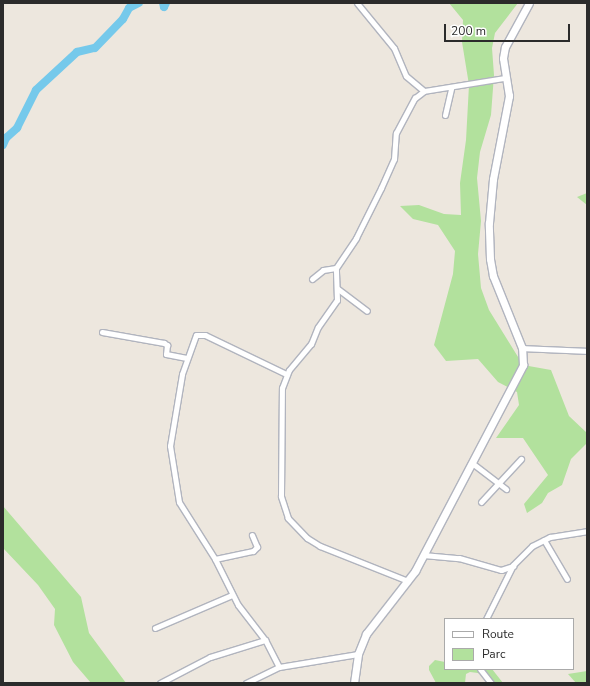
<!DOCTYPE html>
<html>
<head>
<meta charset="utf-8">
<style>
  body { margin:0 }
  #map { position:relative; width:590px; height:686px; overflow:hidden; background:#ede7de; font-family:"Nunito Sans",sans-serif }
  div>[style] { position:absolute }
  .green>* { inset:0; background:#b2e19d }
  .river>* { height:8px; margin:-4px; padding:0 4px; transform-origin:4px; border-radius:4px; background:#75c9eb }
  .roads { filter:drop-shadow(1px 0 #b1b4be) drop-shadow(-1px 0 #b1b4be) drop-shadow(0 1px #b1b4be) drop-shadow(0 -1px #b1b4be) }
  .street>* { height:5px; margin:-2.5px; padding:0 2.5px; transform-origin:2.5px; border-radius:2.5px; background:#fff }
  .secondary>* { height:7px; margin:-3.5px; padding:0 3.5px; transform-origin:3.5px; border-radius:3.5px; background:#fff }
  span { translate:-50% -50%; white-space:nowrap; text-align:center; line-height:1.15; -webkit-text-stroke:3.5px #fff; paint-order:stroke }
  .frame { position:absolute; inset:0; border:4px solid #2b2b2b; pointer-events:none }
  .legend { position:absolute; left:444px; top:618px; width:130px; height:52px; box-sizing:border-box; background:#fff; border:1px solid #aaa; margin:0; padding:5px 7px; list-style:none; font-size:12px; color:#2b2b2b }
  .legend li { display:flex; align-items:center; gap:8px; height:20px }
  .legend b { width:20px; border:1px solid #aaa }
  .scale { position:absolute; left:444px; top:24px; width:126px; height:18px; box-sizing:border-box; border:2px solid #2b2b2b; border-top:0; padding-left:5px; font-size:12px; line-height:14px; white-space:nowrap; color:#2b2b2b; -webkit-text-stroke:3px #fff; paint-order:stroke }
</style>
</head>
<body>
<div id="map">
  <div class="green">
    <i style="clip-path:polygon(449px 3px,518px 3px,495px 33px,492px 48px,494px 75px,491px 115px,480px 152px,477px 178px,481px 221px,478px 254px,481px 288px,489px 310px,523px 365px,551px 370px,569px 416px,587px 433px,587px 443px,571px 459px,562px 485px,548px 493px,542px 503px,527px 513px,524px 504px,548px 475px,523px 438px,496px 438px,519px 405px,517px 392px,498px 382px,478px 359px,446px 361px,434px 345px,453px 274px,455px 251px,438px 225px,413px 219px,400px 206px,419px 205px,444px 214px,461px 215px,460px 183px,466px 140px,469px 85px,462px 42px,463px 20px)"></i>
    <i style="clip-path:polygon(587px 193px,587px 205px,577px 197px)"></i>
    <i style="clip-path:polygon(3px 506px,81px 597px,89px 633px,126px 683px,91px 683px,73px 662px,54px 625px,55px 609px,38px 585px,3px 548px)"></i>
    <i style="clip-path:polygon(435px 660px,445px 662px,445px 669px,492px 669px,503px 683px,494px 683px,478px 673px,470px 672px,466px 674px,465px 683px,436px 683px,429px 670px,429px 666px)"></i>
    <i style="clip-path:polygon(587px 671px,587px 683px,576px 683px,568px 674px)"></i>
  </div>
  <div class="river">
    <i style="left:163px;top:3px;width:4px;rotate:76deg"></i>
    <i style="left:164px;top:7px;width:4px;rotate:-63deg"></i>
    <i style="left:3px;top:145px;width:8px;rotate:-67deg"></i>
    <i style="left:6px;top:138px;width:15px;rotate:-42deg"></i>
    <i style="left:17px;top:128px;width:42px;rotate:-63.4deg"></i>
    <i style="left:36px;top:90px;width:56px;rotate:-42.8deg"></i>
    <i style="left:77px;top:52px;width:18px;rotate:-13deg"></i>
    <i style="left:95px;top:48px;width:40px;rotate:-46deg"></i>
    <i style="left:123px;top:19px;width:13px;rotate:-61deg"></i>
    <i style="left:129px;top:8px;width:11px;rotate:-27deg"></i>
  </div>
  <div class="roads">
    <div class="street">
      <i style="left:357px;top:3px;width:58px;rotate:50.6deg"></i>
      <i style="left:394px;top:48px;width:30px;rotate:67deg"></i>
      <i style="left:406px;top:76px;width:23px;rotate:40deg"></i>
      <i style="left:445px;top:115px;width:28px;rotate:-77deg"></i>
      <i style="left:312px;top:279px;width:14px;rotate:-39deg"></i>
      <i style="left:323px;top:270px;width:13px;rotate:-9deg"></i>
      <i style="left:338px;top:289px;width:36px;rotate:37deg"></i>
      <i style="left:102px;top:332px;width:63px;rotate:10.1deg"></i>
      <i style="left:164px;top:343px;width:4px;rotate:34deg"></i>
      <i style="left:167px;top:345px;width:9px;rotate:96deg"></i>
      <i style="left:166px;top:354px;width:21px;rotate:11deg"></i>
      <i style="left:522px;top:348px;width:65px;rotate:2.6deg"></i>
      <i style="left:472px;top:463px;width:43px;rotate:37.4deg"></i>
      <i style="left:481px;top:502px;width:59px;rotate:-47.1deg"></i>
      <i style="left:544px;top:540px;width:45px;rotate:59.5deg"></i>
      <i style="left:423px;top:555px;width:36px;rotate:5deg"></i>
      <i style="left:459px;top:558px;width:44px;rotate:15.9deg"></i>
      <i style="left:501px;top:570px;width:13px;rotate:-18deg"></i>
      <i style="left:215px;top:559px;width:39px;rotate:-12deg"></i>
      <i style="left:253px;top:551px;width:6px;rotate:-45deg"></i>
      <i style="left:257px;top:547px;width:13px;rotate:-113deg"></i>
      <i style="left:408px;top:581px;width:95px;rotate:-158.3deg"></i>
      <i style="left:320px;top:546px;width:15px;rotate:-148deg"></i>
      <i style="left:307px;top:538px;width:28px;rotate:-134deg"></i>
      <i style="left:288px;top:518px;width:23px;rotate:-108deg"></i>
      <i style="left:281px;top:496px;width:108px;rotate:-89.5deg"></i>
      <i style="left:282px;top:388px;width:19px;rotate:-69deg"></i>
      <i style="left:289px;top:370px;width:34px;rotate:-50deg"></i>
      <i style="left:311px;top:344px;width:18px;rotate:-68deg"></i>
      <i style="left:318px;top:327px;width:33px;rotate:-55deg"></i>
      <i style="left:337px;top:300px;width:32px;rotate:-92deg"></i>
      <i style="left:336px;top:268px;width:36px;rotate:-56deg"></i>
      <i style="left:356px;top:238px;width:56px;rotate:-63.4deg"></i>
      <i style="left:381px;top:188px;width:32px;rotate:-66deg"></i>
      <i style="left:394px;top:159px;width:26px;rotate:-86deg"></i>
      <i style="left:396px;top:133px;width:40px;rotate:-62deg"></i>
      <i style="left:415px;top:98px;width:11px;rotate:-38deg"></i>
      <i style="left:424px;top:91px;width:81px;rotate:-9.2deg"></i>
      <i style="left:486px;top:619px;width:60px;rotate:-63.4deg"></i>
      <i style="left:513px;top:565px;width:27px;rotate:-45deg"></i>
      <i style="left:532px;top:546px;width:20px;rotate:-27deg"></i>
      <i style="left:550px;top:537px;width:37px;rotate:-9deg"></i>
      <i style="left:155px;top:628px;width:84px;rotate:-23.2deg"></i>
      <i style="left:279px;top:667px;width:30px;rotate:-117deg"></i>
      <i style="left:265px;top:640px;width:44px;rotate:-127.6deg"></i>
      <i style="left:238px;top:605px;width:51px;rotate:-116.6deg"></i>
      <i style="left:215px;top:559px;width:67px;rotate:-122.3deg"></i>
      <i style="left:179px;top:502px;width:57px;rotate:-99.1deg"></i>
      <i style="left:170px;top:446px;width:73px;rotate:-80.5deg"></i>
      <i style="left:182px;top:374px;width:41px;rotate:-70.3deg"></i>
      <i style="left:196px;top:335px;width:9px"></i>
      <i style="left:205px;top:335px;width:90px;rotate:25.7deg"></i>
      <i style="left:480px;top:669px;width:18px;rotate:52deg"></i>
      <i style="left:160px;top:683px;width:56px;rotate:-27.5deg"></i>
      <i style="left:210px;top:657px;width:58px;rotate:-17.2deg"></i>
      <i style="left:246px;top:683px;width:37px;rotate:-26deg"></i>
      <i style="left:279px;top:667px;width:80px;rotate:-9.3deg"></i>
    </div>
    <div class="secondary">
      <i style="left:354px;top:683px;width:29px;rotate:-82deg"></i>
      <i style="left:358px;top:654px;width:22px;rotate:-68deg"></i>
      <i style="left:366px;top:634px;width:80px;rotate:-52.1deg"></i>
      <i style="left:415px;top:571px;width:233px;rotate:-62.3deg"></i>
      <i style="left:523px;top:365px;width:17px;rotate:-93deg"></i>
      <i style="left:522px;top:348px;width:78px;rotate:-111.9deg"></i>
      <i style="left:493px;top:276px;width:17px;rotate:-100deg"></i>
      <i style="left:490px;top:259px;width:36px;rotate:-92deg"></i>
      <i style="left:489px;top:223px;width:44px;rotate:-84.8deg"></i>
      <i style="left:493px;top:179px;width:85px;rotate:-79.1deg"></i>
      <i style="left:509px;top:96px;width:38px;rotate:-99deg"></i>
      <i style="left:503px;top:58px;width:11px;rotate:-80deg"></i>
      <i style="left:505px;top:47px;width:50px;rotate:-61.4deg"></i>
    </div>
  </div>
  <div class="frame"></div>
  <ul class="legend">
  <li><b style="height:5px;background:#fff"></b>Route</li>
  <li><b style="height:11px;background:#b2e19d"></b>Parc</li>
  </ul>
  <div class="scale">200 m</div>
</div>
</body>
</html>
